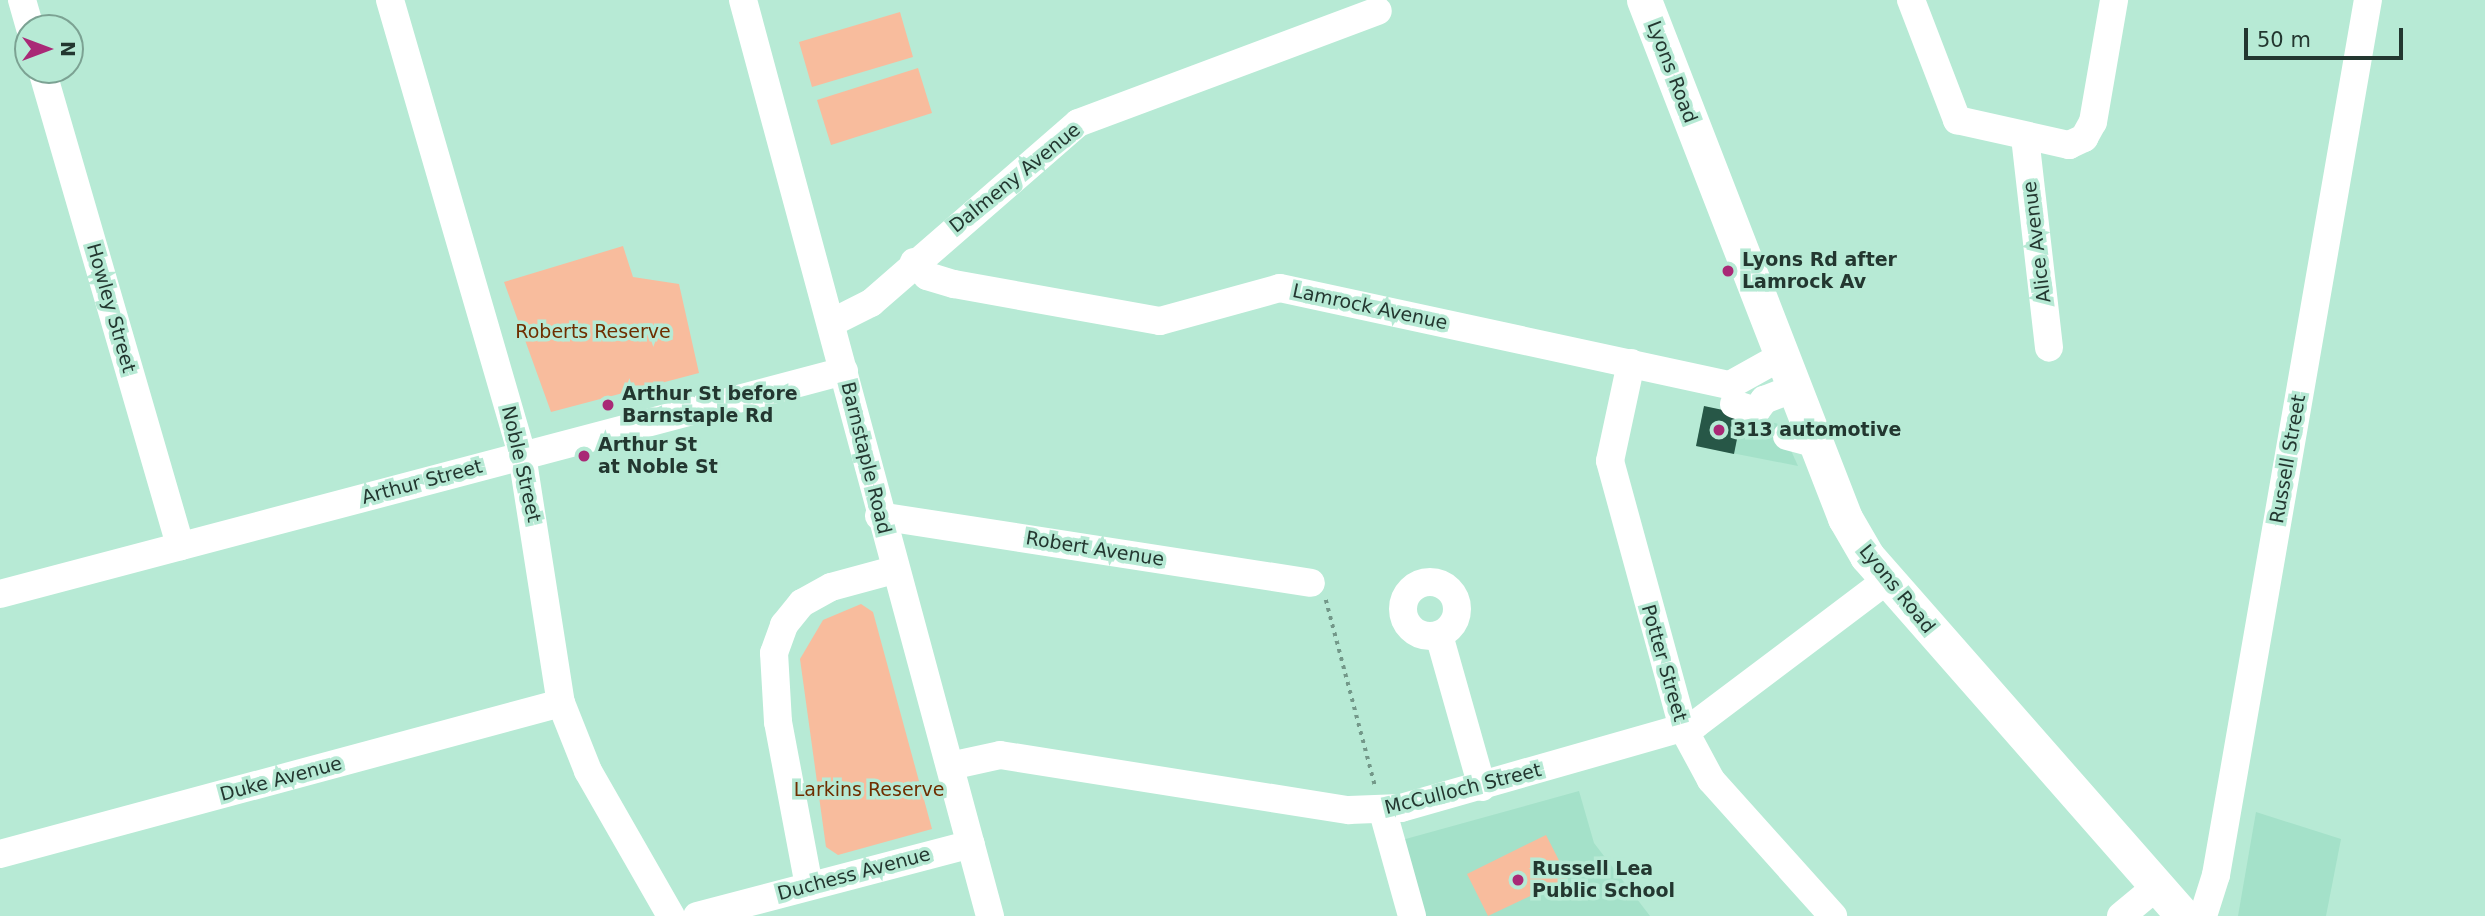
<!DOCTYPE html>
<html>
<head>
<meta charset="utf-8">
<style>
  body { margin:0 }
  #map { position:relative; width:2485px; height:916px; overflow:hidden; background:#b7ead5; font-family:"DejaVu Sans",sans-serif }
  div>[style] { position:absolute }
  .built>* { inset:0; background:#a4e1c9 }
  .green>* { inset:0; background:#f8bc9d }
  .building>* { inset:0; background:#275747 }
  .path>* { height:3.5px; margin-top:-1.75px; transform-origin:0; background:repeating-linear-gradient(90deg,#739889 0 3.5px,transparent 0 8.5px) }
  .minor>* { height:28px; margin:-14px; padding:0 14px; transform-origin:14px; border-radius:14px; background:#fff }
  .minor>.ring { margin:-14px; padding:0; box-sizing:content-box; background:none; border:28px solid #fff; border-radius:50% }
  .major>* { height:35px; margin:-17.5px; padding:0 17.5px; transform-origin:17.5px; border-radius:17.5px; background:#fff }
  .dots>* { width:19px; height:19px; translate:-50% -50%; box-sizing:border-box; border:4px solid #b7ead5; border-radius:50% }
  span { translate:-50% -50%; white-space:nowrap; text-align:center; line-height:1.15; -webkit-text-stroke:7px #b7ead5; paint-order:stroke }
  .street-label { font-size:19px; color:#233730 }
  .poi-label { font-size:19px; color:#233730; font-weight:700 }
  .left { translate:0 -50%; text-align:left }
  .park-label { font-size:19px; color:#6e2e00 }
  .north { position:absolute; left:14px; top:14px; width:70px; height:70px; box-sizing:border-box; background:#b7ead5; border:2px solid #7ca293; border-radius:50%; rotate:90deg; font-size:19px; font-weight:700; line-height:28px; text-align:center; color:#233730 }
  .north::after { content:''; display:block; margin:auto; width:24px; height:32px; background:#a92976; clip-path:polygon(50% 0,100% 100%,50% 72%,0 100%) }
  .scale { position:absolute; left:2244px; top:28px; width:159px; height:32px; box-sizing:border-box; border:4px solid #233730; border-top:0; padding-left:9px; font-size:21px; line-height:24px; white-space:nowrap; color:#233730; -webkit-text-stroke:5px #b7ead5; paint-order:stroke }
</style>
</head>
<body>
<div id="map">
  <div class="built">
    <i style="clip-path:polygon(1704px 406px,1779px 424px,1798px 466px,1696px 446px)"></i>
    <i style="clip-path:polygon(1579px 791px,1594px 843px,1650px 916px,1424px 916px,1402px 840px)"></i>
    <i style="clip-path:polygon(2256px 812px,2341px 839px,2326px 916px,2238px 916px)"></i>
  </div>
  <div class="green">
    <i style="clip-path:polygon(900px 12px,913px 57px,812px 87px,799px 42px)"></i>
    <i style="clip-path:polygon(918px 68px,932px 113px,831px 145px,817px 100px)"></i>
    <i style="clip-path:polygon(623px 246px,633px 277px,679px 284px,699px 373px,551px 412px,504px 282px)"></i>
    <i style="clip-path:polygon(861px 604px,873px 612px,932px 829px,838px 855px,826px 847px,800px 659px,823px 620px)"></i>
    <i style="clip-path:polygon(1546px 835px,1568px 878px,1488px 916px,1467px 874px)"></i>
  </div>
  <div class="building">
    <i style="clip-path:polygon(1704px 406px,1742px 414px,1734px 454px,1696px 446px)"></i>
  </div>
  <div class="path">
    <i style="left:1326px;top:600px;width:191px;rotate:75.2deg"></i>
  </div>
  <div class="minor">
    <i style="left:22px;top:0;width:29px;rotate:74deg"></i>
    <i style="left:390px;top:0;width:474px;rotate:73.8deg"></i>
    <i style="left:522px;top:455px;width:251px;rotate:81.1deg"></i>
    <i style="left:561px;top:703px;width:73px;rotate:68.3deg"></i>
    <i style="left:588px;top:771px;width:167px;rotate:60.2deg"></i>
    <i style="left:743px;top:0;width:949px;rotate:74.91deg"></i>
    <i style="left:1911px;top:0;width:129px;rotate:69deg"></i>
    <i style="left:1957px;top:120px;width:115px;rotate:12.6deg"></i>
    <i style="left:2069px;top:145px;width:17px;rotate:-25deg"></i>
    <i style="left:2084px;top:138px;width:18px;rotate:-61deg"></i>
    <i style="left:2093px;top:122px;width:124px;rotate:-80.2deg"></i>
    <i style="left:42px;top:70px;width:496px;rotate:73.8deg"></i>
    <i style="left:2025px;top:137px;width:212px;rotate:83.5deg"></i>
    <i style="left:914px;top:262px;width:19px;rotate:47deg"></i>
    <i style="left:927px;top:276px;width:28px;rotate:17deg"></i>
    <i style="left:954px;top:284px;width:209px;rotate:10.2deg"></i>
    <i style="left:1160px;top:321px;width:124px;rotate:-15.4deg"></i>
    <i style="left:1280px;top:288px;width:460px;rotate:12.2deg"></i>
    <i style="left:1730px;top:385px;width:62px;rotate:-29.1deg"></i>
    <i style="left:831px;top:323px;width:45px;rotate:-26.6deg"></i>
    <i style="left:871px;top:303px;width:274px;rotate:-41deg"></i>
    <i style="left:1078px;top:123px;width:320px;rotate:-20.5deg"></i>
    <i style="left:1631px;top:363px;width:100px;rotate:102.1deg"></i>
    <i style="left:1610px;top:461px;width:277px;rotate:74.7deg"></i>
    <i style="left:1683px;top:728px;width:59px;rotate:61.7deg"></i>
    <i style="left:1711px;top:780px;width:183px;rotate:48.1deg"></i>
    <i style="left:1734px;top:404px;width:23px;rotate:18deg"></i>
    <i style="left:1756px;top:411px;width:14px;rotate:-54deg"></i>
    <i style="left:1764px;top:400px;width:34px;rotate:-21deg"></i>
    <i style="left:1787px;top:436px;width:31px;rotate:15deg"></i>
    <i style="left:879px;top:516px;width:437px;rotate:8.8deg"></i>
    <i class="ring" style="left:1403px;top:582px;width:26px;height:26px"></i>
    <i style="left:0;top:594px;width:873px;rotate:-14.8deg"></i>
    <i style="left:1439px;top:635px;width:158px;rotate:74.2deg"></i>
    <i style="left:950px;top:766px;width:51px;rotate:-12.4deg"></i>
    <i style="left:1000px;top:755px;width:353px;rotate:9deg"></i>
    <i style="left:1349px;top:810px;width:52px;rotate:-2.2deg"></i>
    <i style="left:1401px;top:808px;width:307px;rotate:-15.9deg"></i>
    <i style="left:1696px;top:724px;width:238px;rotate:-37deg"></i>
    <i style="left:1383px;top:812px;width:108px;rotate:74.4deg"></i>
    <i style="left:0;top:854px;width:581px;rotate:-15.06deg"></i>
    <i style="left:809px;top:886px;width:167px;rotate:-100.7deg"></i>
    <i style="left:778px;top:722px;width:69px;rotate:-93.3deg"></i>
    <i style="left:774px;top:653px;width:30px;rotate:-70deg"></i>
    <i style="left:784px;top:625px;width:28px;rotate:-51deg"></i>
    <i style="left:802px;top:603px;width:33px;rotate:-29deg"></i>
    <i style="left:831px;top:587px;width:65px;rotate:-15.1deg"></i>
    <i style="left:697px;top:916px;width:283px;rotate:-14.7deg"></i>
    <i style="left:2121px;top:916px;width:45px;rotate:-39.6deg"></i>
    <i style="left:2203px;top:916px;width:43px;rotate:-72.4deg"></i>
    <i style="left:2216px;top:875px;width:888px;rotate:-80.15deg"></i>
  </div>
  <div class="major">
    <i style="left:1644px;top:0;width:556px;rotate:68.79deg"></i>
    <i style="left:1845px;top:518px;width:44px;rotate:59.9deg"></i>
    <i style="left:1867px;top:556px;width:479px;rotate:48.7deg"></i>
  </div>
  <div class="dots">
    <i style="left:1728px;top:271px;background:#a92976"></i>
    <i style="left:608px;top:405px;background:#a92976"></i>
    <i style="left:1719px;top:430px;background:#a92976"></i>
    <i style="left:584px;top:456px;background:#a92976"></i>
    <i style="left:1518px;top:880px;background:#a92976"></i>
  </div>
  <div class="street-label">
    <span style="left:1672px;top:72px;rotate:69deg">Lyons Road</span>
    <span style="left:1015px;top:178px;rotate:-39deg">Dalmeny Avenue</span>
    <span style="left:2037px;top:242px;rotate:-97deg">Alice Avenue</span>
    <span style="left:1370px;top:307px;rotate:12deg">Lamrock Avenue</span>
    <span style="left:111px;top:308px;rotate:74deg">Howley Street</span>
    <span style="left:866px;top:458px;rotate:76deg">Barnstaple Road</span>
    <span style="left:2288px;top:459px;rotate:-80deg">Russell Street</span>
    <span style="left:521px;top:464px;rotate:77deg">Noble Street</span>
    <span style="left:422px;top:482px;rotate:-15deg">Arthur Street</span>
    <span style="left:1095px;top:549px;rotate:9deg">Robert Avenue</span>
    <span style="left:1897px;top:589px;rotate:51deg">Lyons Road</span>
    <span style="left:1664px;top:663px;rotate:74deg">Potter Street</span>
    <span style="left:281px;top:779px;rotate:-15deg">Duke Avenue</span>
    <span style="left:1463px;top:789px;rotate:-14deg">McCulloch Street</span>
    <span style="left:854px;top:874px;rotate:-15deg">Duchess Avenue</span>
  </div>
  <div class="poi-label">
    <span class="left" style="left:1742px;top:271px">Lyons Rd after<br>Lamrock Av</span>
    <span class="left" style="left:622px;top:405px">Arthur St before<br>Barnstaple Rd</span>
    <span class="left" style="left:1733px;top:430px">313 automotive</span>
    <span class="left" style="left:598px;top:456px">Arthur St<br>at Noble St</span>
    <span class="left" style="left:1532px;top:880px">Russell Lea<br>Public School</span>
  </div>
  <div class="park-label">
    <span style="left:593px;top:332px">Roberts Reserve</span>
    <span style="left:869px;top:790px">Larkins Reserve</span>
  </div>
  <div class="north">N</div>
  <div class="scale">50 m</div>
</div>
</body>
</html>
